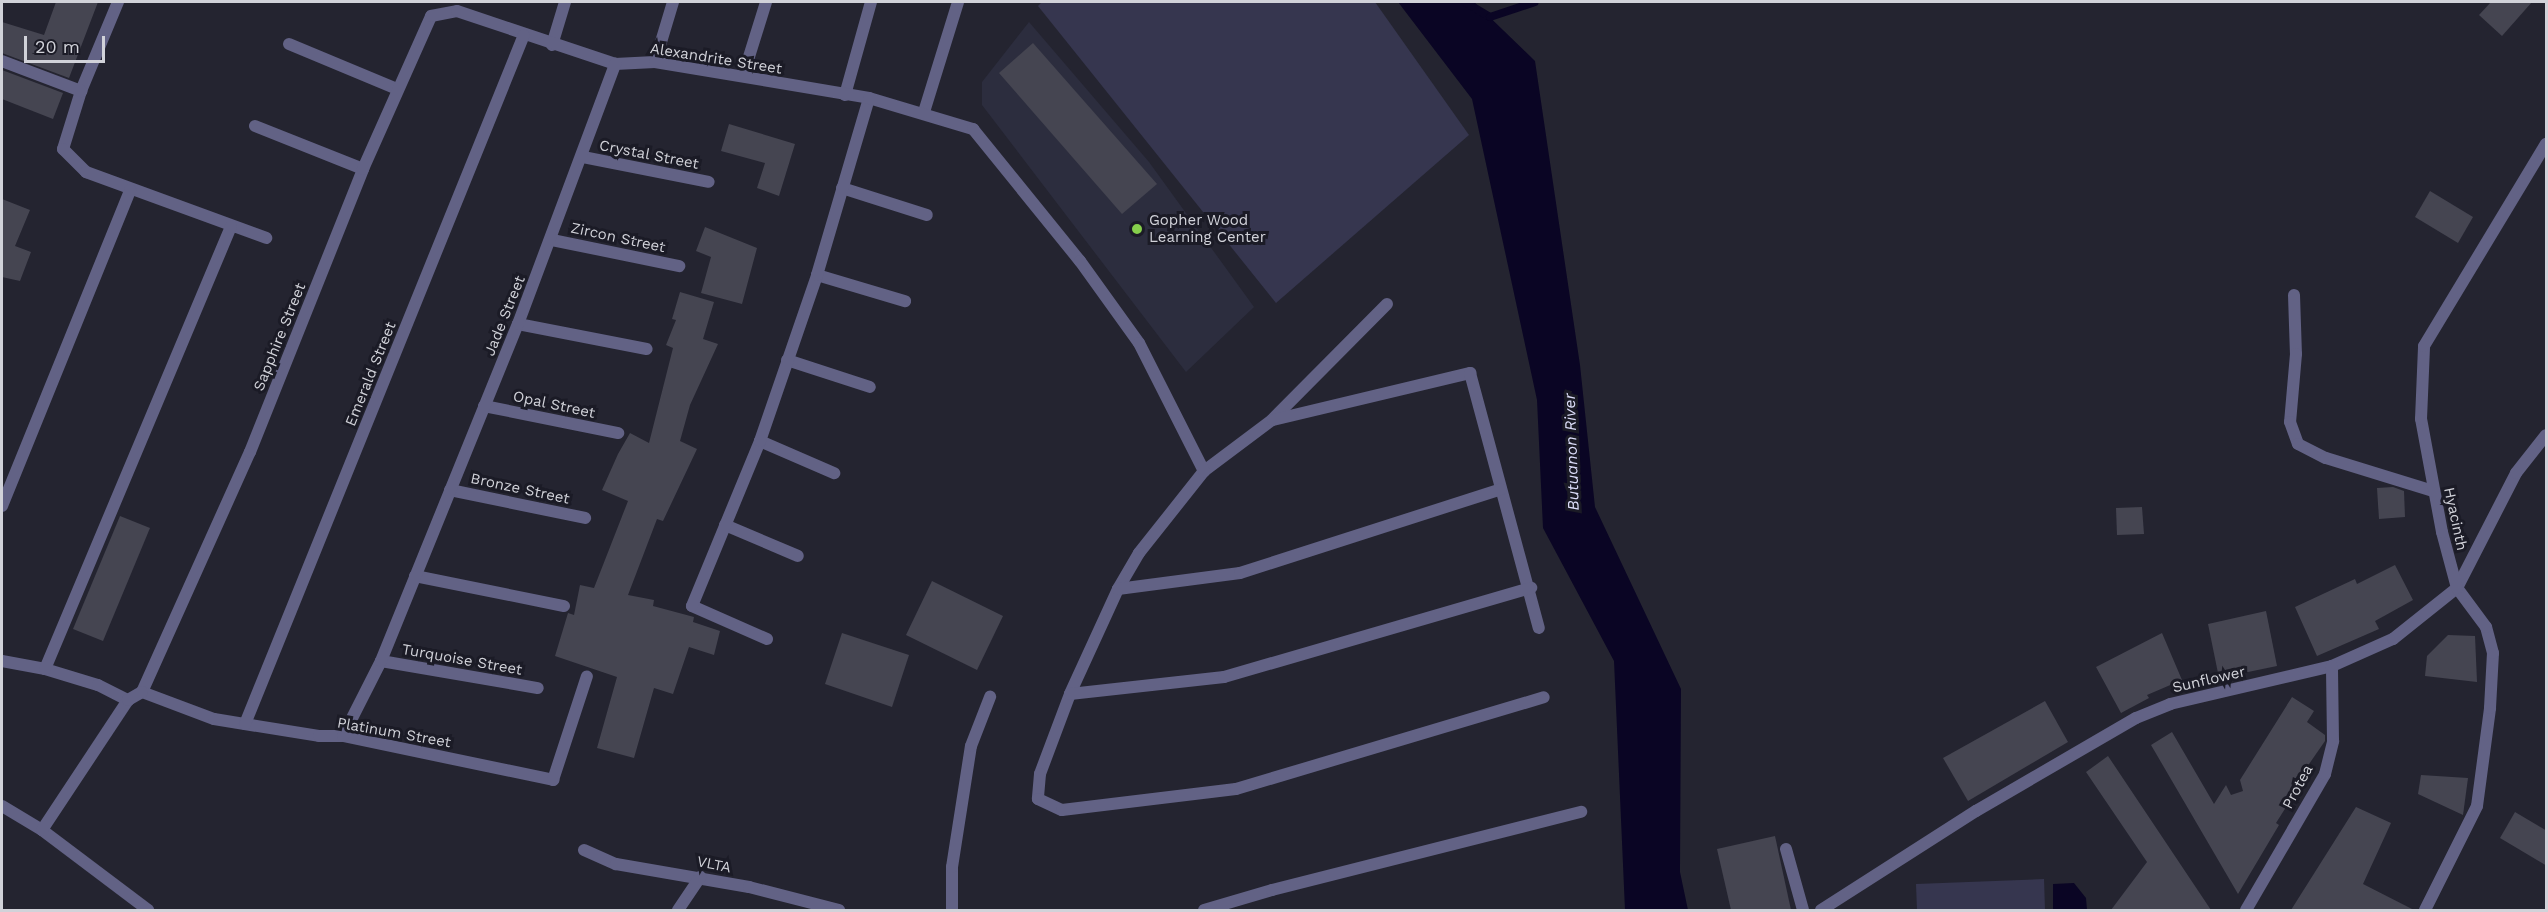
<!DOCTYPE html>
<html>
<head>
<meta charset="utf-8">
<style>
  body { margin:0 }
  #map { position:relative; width:2548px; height:912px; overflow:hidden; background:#242430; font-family:"Work Sans",sans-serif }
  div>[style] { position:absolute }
  .built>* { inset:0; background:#2c2d3e }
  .green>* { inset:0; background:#36364f }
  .water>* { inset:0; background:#0a0524 }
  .stream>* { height:8px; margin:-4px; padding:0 4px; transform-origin:4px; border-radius:4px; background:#0a0524 }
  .building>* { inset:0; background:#454551 }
  .street>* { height:12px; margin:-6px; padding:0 6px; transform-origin:6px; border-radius:6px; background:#626285 }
  .dots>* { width:16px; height:16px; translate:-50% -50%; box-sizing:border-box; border:3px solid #1b1b26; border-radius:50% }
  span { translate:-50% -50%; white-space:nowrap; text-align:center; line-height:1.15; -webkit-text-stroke:6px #1b1b26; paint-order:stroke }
  .street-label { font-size:15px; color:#d1d2d9 }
  .poi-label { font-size:15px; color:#d1d2d9 }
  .left { translate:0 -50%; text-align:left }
  .water-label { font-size:16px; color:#dbdcf8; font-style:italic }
  .frame { position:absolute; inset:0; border:3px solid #d1d2d9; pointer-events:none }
  .scale { position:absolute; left:24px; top:36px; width:81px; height:27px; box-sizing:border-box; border:3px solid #d1d2d9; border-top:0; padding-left:8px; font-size:18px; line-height:21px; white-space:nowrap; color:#d1d2d9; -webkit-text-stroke:4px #1b1b26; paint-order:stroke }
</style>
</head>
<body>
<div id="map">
  <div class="built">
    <i style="clip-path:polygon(1029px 22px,1149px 162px,1254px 307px,1186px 372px,982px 105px,982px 82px)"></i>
  </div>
  <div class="green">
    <i style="clip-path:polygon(1042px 2px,1375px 2px,1469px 135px,1276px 303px,1038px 6px)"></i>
    <i style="clip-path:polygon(2044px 879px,2045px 910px,1917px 910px,1916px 884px)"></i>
  </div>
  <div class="water">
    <i style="clip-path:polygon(1398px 2px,1474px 2px,1535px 61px,1580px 365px,1595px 507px,1681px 689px,1680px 872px,1688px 910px,1625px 910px,1614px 661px,1543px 528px,1537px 400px,1472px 99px)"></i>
    <i style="clip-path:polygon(2074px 883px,2086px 898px,2087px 910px,2053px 910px,2053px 884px)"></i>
  </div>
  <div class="stream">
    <i style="left:1465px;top:2px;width:29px;rotate:31deg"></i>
    <i style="left:1490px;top:17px;width:47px;rotate:-18.4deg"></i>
  </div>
  <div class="building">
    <i style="clip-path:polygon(56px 2px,98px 2px,69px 78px,2px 53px,2px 22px,44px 35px)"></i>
    <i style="clip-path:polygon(2491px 2px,2532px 2px,2502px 36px,2479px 15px)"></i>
    <i style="clip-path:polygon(1033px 43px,1157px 184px,1122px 214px,999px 73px)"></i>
    <i style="clip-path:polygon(2px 70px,63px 93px,53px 119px,2px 99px)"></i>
    <i style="clip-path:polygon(729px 124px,795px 144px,779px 196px,757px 188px,765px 163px,721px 151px)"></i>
    <i style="clip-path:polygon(2430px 191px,2473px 217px,2458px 243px,2415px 217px)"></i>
    <i style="clip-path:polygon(2px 199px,30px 210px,15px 246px,31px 252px,20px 281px,2px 277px)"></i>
    <i style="clip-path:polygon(705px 227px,757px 248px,742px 304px,701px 293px,711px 257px,696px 251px)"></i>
    <i style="clip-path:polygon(680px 292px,714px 302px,703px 339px,718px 344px,690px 405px,680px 441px,697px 449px,663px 521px,657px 519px,628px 595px,654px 600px,653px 606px,694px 617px,693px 622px,720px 631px,714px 655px,689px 647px,673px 694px,654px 688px,634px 758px,597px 748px,617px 677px,555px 656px,568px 613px,574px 615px,580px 585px,594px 588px,628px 501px,602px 490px,618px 454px,630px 433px,649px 443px,673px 348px,666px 345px,676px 320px,672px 319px)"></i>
    <i style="clip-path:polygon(2393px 487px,2404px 491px,2405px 517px,2379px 519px,2377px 488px)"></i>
    <i style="clip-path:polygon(2142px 507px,2144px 534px,2117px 535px,2116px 508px)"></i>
    <i style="clip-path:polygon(120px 516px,150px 528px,103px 641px,73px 629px)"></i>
    <i style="clip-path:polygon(2395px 565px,2413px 600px,2375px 621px,2379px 629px,2317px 656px,2295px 607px,2355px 579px,2357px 584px)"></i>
    <i style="clip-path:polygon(932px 581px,1003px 616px,977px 670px,906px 635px)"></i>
    <i style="clip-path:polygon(2266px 611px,2277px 666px,2219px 678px,2208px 624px)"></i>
    <i style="clip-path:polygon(842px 633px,909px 655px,892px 707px,825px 684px)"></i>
    <i style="clip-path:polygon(2162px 633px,2182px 680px,2147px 695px,2149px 698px,2121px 713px,2096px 667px)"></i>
    <i style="clip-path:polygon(2448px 635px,2475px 636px,2477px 682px,2425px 676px,2427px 656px)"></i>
    <i style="clip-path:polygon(2292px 697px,2314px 711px,2307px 722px,2325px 735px,2325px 741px,2289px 793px,2293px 796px,2276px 823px,2279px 825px,2238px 894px,2151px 745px,2172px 732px,2214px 804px,2226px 785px,2231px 795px,2243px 791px,2240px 780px)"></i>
    <i style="clip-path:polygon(2045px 701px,2068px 742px,1968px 801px,1943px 758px)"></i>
    <i style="clip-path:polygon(2108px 756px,2211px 910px,2111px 910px,2147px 862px,2086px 772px)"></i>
    <i style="clip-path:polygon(2421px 775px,2468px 778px,2463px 815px,2418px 794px)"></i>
    <i style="clip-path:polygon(2356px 807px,2391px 823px,2363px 884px,2414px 910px,2291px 910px)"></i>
    <i style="clip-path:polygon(2515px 812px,2547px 831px,2547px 866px,2500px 838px)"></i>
    <i style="clip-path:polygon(1775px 836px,1791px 910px,1731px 910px,1717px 849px)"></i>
  </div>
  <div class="street">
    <i style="left:118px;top:2px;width:96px;rotate:112.6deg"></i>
    <i style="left:81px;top:91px;width:61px;rotate:107.2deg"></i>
    <i style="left:63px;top:149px;width:33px;rotate:45deg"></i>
    <i style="left:86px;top:172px;width:192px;rotate:20.1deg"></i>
    <i style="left:289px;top:44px;width:117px;rotate:22.6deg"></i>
    <i style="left:552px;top:45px;width:45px;rotate:-73.2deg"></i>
    <i style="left:2px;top:61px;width:85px;rotate:20.8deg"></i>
    <i style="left:655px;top:62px;width:63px;rotate:-73.3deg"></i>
    <i style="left:743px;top:76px;width:77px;rotate:-72.7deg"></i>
    <i style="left:845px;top:95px;width:97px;rotate:-74.4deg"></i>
    <i style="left:924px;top:112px;width:115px;rotate:-72.8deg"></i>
    <i style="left:255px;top:126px;width:116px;rotate:21.7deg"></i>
    <i style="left:583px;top:157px;width:128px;rotate:11.2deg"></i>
    <i style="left:842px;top:188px;width:89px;rotate:17.6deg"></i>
    <i style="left:552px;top:240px;width:130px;rotate:11.6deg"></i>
    <i style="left:817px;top:275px;width:92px;rotate:16.5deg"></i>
    <i style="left:2294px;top:295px;width:59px;rotate:88.1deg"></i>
    <i style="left:2296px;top:354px;width:68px;rotate:95deg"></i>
    <i style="left:2290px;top:422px;width:23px;rotate:70deg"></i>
    <i style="left:2298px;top:444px;width:31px;rotate:27deg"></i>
    <i style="left:2326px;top:458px;width:112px;rotate:17.1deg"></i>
    <i style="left:1387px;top:304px;width:163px;rotate:134.8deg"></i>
    <i style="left:1272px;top:420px;width:85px;rotate:143.1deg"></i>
    <i style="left:1204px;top:471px;width:105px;rotate:128.4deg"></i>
    <i style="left:1139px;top:553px;width:42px;rotate:120.3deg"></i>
    <i style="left:1118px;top:589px;width:115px;rotate:114.6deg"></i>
    <i style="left:1070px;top:694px;width:85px;rotate:110.6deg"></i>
    <i style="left:1040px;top:774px;width:25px;rotate:95deg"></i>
    <i style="left:1038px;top:799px;width:26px;rotate:25deg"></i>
    <i style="left:1062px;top:810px;width:175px;rotate:-6.9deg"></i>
    <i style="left:1236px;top:789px;width:321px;rotate:-16.6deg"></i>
    <i style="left:518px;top:324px;width:131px;rotate:11deg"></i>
    <i style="left:787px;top:360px;width:87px;rotate:18deg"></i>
    <i style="left:484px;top:406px;width:137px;rotate:11.4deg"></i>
    <i style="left:1273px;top:420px;width:203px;rotate:-13.4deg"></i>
    <i style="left:1470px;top:373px;width:264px;rotate:74.9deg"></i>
    <i style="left:760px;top:441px;width:81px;rotate:23.4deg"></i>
    <i style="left:450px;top:490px;width:138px;rotate:11.7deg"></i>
    <i style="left:2px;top:506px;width:341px;rotate:-67.9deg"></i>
    <i style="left:725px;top:525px;width:79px;rotate:23deg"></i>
    <i style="left:415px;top:576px;width:152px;rotate:11.4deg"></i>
    <i style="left:1118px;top:589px;width:123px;rotate:-7.5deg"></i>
    <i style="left:1240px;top:573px;width:274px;rotate:-17.8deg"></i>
    <i style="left:767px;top:639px;width:82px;rotate:-156.3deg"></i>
    <i style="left:692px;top:606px;width:178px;rotate:-67.6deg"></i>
    <i style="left:760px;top:441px;width:176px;rotate:-71deg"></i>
    <i style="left:817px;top:275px;width:184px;rotate:-73.6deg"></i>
    <i style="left:2px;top:661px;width:44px;rotate:10.5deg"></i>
    <i style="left:45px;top:669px;width:55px;rotate:16.8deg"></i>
    <i style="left:98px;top:685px;width:34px;rotate:27deg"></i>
    <i style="left:381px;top:661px;width:159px;rotate:9.8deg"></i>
    <i style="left:45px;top:669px;width:480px;rotate:-67.2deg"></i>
    <i style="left:142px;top:692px;width:263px;rotate:-65.8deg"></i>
    <i style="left:250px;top:452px;width:305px;rotate:-68.2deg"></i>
    <i style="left:363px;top:169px;width:167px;rotate:-66deg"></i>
    <i style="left:431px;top:16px;width:26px;rotate:-11deg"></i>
    <i style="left:457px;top:11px;width:167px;rotate:18.5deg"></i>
    <i style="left:615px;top:64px;width:40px;rotate:-2.9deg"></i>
    <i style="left:655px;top:62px;width:217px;rotate:9.5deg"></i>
    <i style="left:869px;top:98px;width:109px;rotate:16.6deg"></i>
    <i style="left:973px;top:129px;width:170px;rotate:51deg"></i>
    <i style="left:1080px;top:261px;width:101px;rotate:54.3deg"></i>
    <i style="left:1139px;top:343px;width:144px;rotate:63.1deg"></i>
    <i style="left:142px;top:692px;width:77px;rotate:20.6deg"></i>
    <i style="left:214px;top:719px;width:106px;rotate:9.2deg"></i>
    <i style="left:319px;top:736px;width:24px"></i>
    <i style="left:343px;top:736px;width:215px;rotate:11.8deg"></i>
    <i style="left:553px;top:780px;width:109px;rotate:-71.9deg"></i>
    <i style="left:1070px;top:694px;width:155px;rotate:-6.3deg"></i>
    <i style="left:1224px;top:677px;width:320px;rotate:-16.2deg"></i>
    <i style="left:245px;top:724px;width:743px;rotate:-67.96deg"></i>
    <i style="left:343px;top:736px;width:84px;rotate:-63.1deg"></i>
    <i style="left:381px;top:661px;width:364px;rotate:-67.9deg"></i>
    <i style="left:518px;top:324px;width:278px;rotate:-69.5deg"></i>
    <i style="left:2px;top:806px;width:47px;rotate:31deg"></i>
    <i style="left:42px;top:830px;width:133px;rotate:37deg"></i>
    <i style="left:42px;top:830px;width:156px;rotate:-56.5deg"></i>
    <i style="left:128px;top:700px;width:16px;rotate:-30deg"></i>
    <i style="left:1786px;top:849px;width:63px;rotate:74.4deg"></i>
    <i style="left:584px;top:850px;width:35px;rotate:24deg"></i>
    <i style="left:616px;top:864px;width:135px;rotate:9.8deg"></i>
    <i style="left:749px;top:887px;width:93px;rotate:14.3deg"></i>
    <i style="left:678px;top:910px;width:40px;rotate:-56deg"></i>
    <i style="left:952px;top:910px;width:43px;rotate:-90deg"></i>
    <i style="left:952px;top:867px;width:122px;rotate:-81.1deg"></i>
    <i style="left:971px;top:746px;width:53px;rotate:-68.8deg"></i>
    <i style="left:1204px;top:910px;width:71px;rotate:-16.4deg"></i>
    <i style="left:1272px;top:890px;width:319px;rotate:-14.2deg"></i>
    <i style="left:1821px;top:910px;width:184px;rotate:-32.6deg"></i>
    <i style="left:1976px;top:811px;width:185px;rotate:-30.2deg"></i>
    <i style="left:2136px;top:718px;width:37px;rotate:-22deg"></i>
    <i style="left:2170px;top:704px;width:166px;rotate:-13.2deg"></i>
    <i style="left:2332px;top:666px;width:67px;rotate:-23.9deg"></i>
    <i style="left:2393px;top:639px;width:82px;rotate:-38.6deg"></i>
    <i style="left:2457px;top:588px;width:129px;rotate:-62.8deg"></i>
    <i style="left:2516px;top:473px;width:48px;rotate:-51.7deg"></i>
    <i style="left:2246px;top:910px;width:157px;rotate:-59.8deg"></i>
    <i style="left:2325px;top:774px;width:34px;rotate:-76deg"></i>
    <i style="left:2333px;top:741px;width:75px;rotate:-90.8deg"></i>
    <i style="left:2425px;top:910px;width:116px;rotate:-63.4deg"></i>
    <i style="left:2477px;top:806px;width:99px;rotate:-82.4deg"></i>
    <i style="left:2490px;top:708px;width:55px;rotate:-86.9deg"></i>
    <i style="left:2493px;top:653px;width:27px;rotate:-105deg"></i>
    <i style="left:2486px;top:627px;width:49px;rotate:-126.6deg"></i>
    <i style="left:2457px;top:588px;width:58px;rotate:-105deg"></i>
    <i style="left:2442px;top:532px;width:115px;rotate:-100.5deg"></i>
    <i style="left:2421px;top:419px;width:73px;rotate:-87.6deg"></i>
    <i style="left:2424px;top:346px;width:236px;rotate:-58.9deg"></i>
  </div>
  <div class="dots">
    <i style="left:1137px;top:229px;background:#86cf4c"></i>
  </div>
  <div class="street-label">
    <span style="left:716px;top:59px;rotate:9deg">Alexandrite Street</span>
    <span style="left:649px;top:155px;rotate:11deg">Crystal Street</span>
    <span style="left:618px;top:238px;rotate:12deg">Zircon Street</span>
    <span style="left:505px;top:316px;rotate:-68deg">Jade Street</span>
    <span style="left:280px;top:337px;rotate:-68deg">Sapphire Street</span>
    <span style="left:371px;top:374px;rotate:-68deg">Emerald Street</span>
    <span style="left:554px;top:405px;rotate:12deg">Opal Street</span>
    <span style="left:520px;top:489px;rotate:12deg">Bronze Street</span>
    <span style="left:2455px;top:519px;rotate:78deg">Hyacinth</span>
    <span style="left:462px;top:660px;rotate:10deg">Turquoise Street</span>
    <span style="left:2209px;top:680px;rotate:-13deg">Sunflower</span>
    <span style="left:394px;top:733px;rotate:10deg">Platinum Street</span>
    <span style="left:2298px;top:787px;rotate:-62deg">Protea</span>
    <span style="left:714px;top:865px;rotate:11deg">VLTA</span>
  </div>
  <div class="poi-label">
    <span class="left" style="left:1149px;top:229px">Gopher Wood<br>Learning Center</span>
  </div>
  <div class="water-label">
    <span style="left:1572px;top:452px;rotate:-92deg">Butuanon River</span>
  </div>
  <div class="frame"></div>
  <div class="scale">20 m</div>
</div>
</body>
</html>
